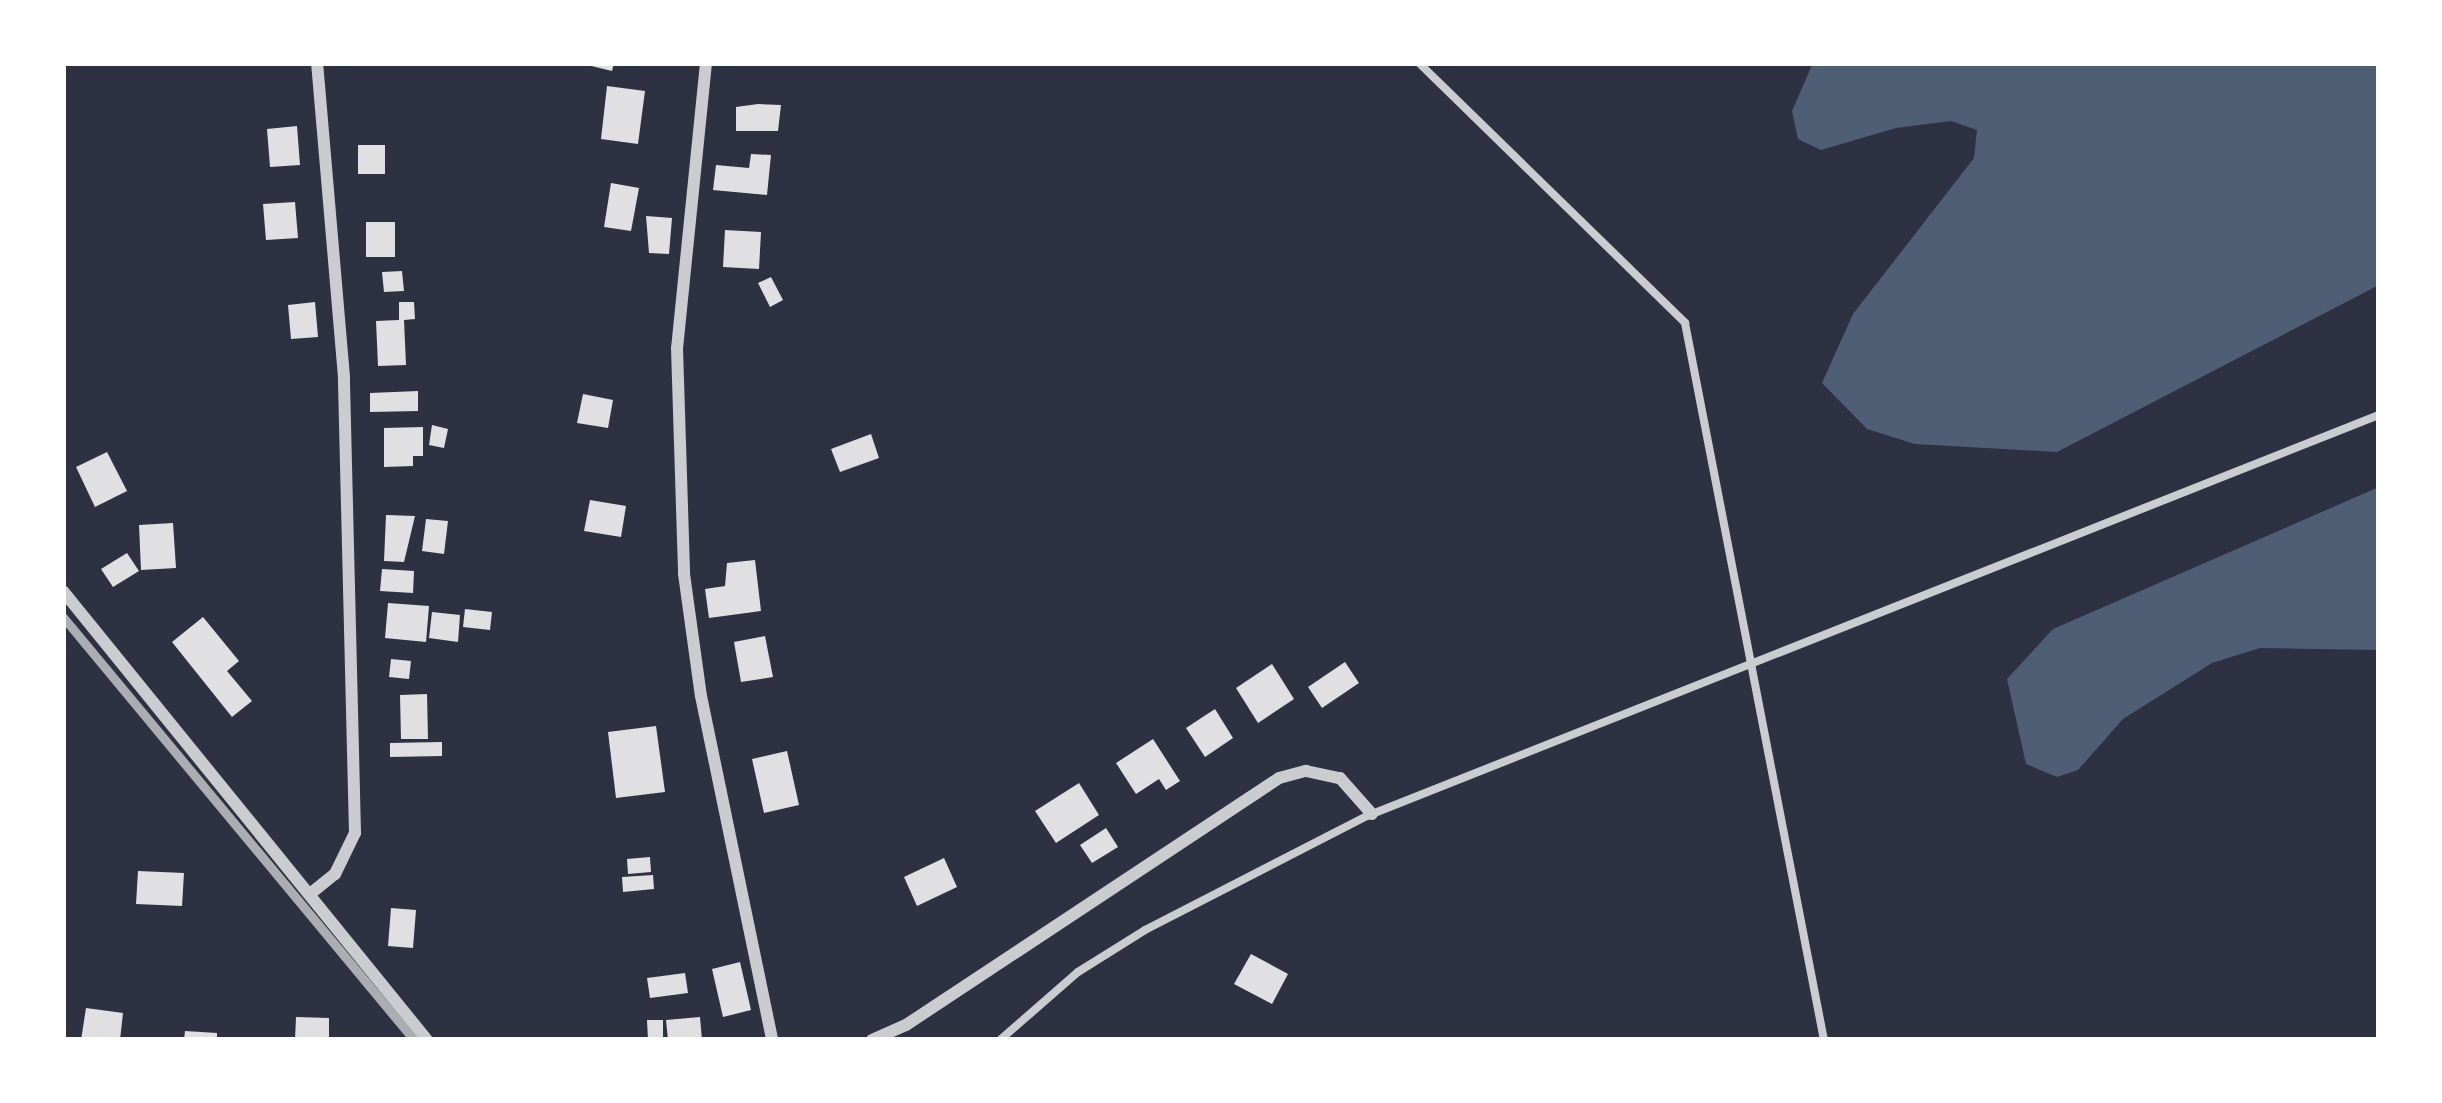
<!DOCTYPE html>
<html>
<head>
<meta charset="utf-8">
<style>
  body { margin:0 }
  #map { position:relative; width:2442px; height:1103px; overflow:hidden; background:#2d3142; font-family:Lato,sans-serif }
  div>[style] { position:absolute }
  .water>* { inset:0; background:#4f5d75 }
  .building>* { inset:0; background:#e0e0e3 }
  .service>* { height:8px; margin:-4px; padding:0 4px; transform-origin:4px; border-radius:4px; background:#caccd0 }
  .minor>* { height:12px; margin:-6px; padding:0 6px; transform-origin:6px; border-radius:6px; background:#caccd0 }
  .rail>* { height:9px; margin:-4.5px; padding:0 4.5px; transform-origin:4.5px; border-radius:4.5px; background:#abadb3 }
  span { translate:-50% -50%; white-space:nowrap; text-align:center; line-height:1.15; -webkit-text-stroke:9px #fff; paint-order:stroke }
  .frame { position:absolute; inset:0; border:66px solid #fff; pointer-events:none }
</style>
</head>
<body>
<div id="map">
  <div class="water">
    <i style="clip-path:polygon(1813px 63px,2379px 63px,2379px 285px,2057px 452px,1915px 444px,1867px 429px,1822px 383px,1853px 314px,1974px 158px,1977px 130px,1951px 121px,1896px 128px,1821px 150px,1798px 139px,1792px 111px)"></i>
    <i style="clip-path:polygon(2379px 487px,2379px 650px,2260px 648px,2212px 663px,2123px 719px,2078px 770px,2057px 777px,2026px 764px,2007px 679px,2053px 629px)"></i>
  </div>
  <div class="building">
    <i style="clip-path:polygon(579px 63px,614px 63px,612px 71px)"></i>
    <i style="clip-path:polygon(607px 86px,645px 91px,638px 144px,601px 139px)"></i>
    <i style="clip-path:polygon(758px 104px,781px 105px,778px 131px,736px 131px,736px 107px)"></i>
    <i style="clip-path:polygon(297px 126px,300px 165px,270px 167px,267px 129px)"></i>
    <i style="clip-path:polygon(358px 145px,385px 145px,385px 174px,358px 174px)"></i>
    <i style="clip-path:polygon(751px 154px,771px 155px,767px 195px,713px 190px,716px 165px,749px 168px)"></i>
    <i style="clip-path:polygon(611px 183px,639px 188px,631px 231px,604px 227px)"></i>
    <i style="clip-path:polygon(295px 202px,298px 238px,266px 240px,263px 204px)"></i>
    <i style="clip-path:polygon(646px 216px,672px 218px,669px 254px,649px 253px)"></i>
    <i style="clip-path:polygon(366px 222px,395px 222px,395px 257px,366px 257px)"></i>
    <i style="clip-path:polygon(725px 230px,761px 232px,759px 269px,723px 267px)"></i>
    <i style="clip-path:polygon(402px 271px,404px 291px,384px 292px,382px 272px)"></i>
    <i style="clip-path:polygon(771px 277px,783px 300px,770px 307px,758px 283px)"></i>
    <i style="clip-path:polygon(315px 302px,318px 337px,291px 339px,288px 305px)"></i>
    <i style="clip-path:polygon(399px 302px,414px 302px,415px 319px,404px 320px,406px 365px,378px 366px,376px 321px,399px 320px)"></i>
    <i style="clip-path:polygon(418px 391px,418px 411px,370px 412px,370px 393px)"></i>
    <i style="clip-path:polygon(583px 394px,613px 400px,608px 428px,577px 423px)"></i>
    <i style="clip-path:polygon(432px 425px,448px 429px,444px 448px,429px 445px)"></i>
    <i style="clip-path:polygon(423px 427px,423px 456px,413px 456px,413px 466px,384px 467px,384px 428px)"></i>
    <i style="clip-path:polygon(871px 434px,879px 458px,840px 472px,831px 449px)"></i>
    <i style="clip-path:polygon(107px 452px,127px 491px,95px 507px,76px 467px)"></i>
    <i style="clip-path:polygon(590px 500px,626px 506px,621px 537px,584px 531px)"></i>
    <i style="clip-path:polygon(386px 515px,415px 516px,404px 562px,384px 561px)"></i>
    <i style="clip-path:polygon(426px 519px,448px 521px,444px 554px,422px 551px)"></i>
    <i style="clip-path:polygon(173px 523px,176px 568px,141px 570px,139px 525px)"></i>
    <i style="clip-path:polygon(127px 553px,139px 571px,113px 587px,101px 569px)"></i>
    <i style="clip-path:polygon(755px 560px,761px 611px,709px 618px,705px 589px,725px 586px,727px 563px)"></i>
    <i style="clip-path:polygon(382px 569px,414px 571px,413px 593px,380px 591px)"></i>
    <i style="clip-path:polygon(388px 603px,429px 606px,426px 642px,385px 638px)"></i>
    <i style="clip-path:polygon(465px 609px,492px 612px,490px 630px,463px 627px)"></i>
    <i style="clip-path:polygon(432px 612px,460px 615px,458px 642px,429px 638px)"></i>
    <i style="clip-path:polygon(203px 617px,239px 661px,227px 671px,252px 701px,232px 717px,172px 642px)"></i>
    <i style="clip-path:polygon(765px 636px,773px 677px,741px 682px,734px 642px)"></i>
    <i style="clip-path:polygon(391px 659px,411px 661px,409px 679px,389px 677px)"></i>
    <i style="clip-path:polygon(1345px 662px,1359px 683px,1322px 708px,1308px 687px)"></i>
    <i style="clip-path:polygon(1272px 664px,1294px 699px,1258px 723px,1236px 688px)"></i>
    <i style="clip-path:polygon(427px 694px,428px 739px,401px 739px,400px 695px)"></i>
    <i style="clip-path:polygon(1215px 709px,1233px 738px,1205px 757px,1186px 728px)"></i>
    <i style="clip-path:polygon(656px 726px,665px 792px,616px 798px,608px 732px)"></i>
    <i style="clip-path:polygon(1153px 739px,1180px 781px,1166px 790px,1159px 779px,1136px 794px,1116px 763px)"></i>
    <i style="clip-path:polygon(442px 742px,442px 756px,390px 757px,390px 743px)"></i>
    <i style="clip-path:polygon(787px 751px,799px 805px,764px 813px,752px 759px)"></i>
    <i style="clip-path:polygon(1079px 783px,1099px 815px,1056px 843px,1035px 811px)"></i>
    <i style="clip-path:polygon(1106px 828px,1118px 847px,1092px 863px,1080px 845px)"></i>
    <i style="clip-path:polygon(650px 857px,651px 872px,628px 874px,627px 859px)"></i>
    <i style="clip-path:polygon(944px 858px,957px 887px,917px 906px,904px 877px)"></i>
    <i style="clip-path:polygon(138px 871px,184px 873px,182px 906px,136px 904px)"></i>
    <i style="clip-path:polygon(653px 875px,654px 889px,623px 892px,622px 877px)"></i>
    <i style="clip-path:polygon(391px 908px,416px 910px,413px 948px,388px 946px)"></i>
    <i style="clip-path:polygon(1251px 954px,1288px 974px,1272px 1004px,1234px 984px)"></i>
    <i style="clip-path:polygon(740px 962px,751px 1010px,723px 1017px,712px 969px)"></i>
    <i style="clip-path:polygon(685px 973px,688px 993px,650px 998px,647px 978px)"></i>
    <i style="clip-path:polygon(86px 1008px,123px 1013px,120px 1040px,81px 1040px)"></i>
    <i style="clip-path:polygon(296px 1017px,329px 1018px,329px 1040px,295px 1040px)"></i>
    <i style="clip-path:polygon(700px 1017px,702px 1040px,668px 1040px,666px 1020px)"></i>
    <i style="clip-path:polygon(647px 1020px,663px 1020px,663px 1040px,648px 1040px)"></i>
    <i style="clip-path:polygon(185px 1031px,217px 1033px,217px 1040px,184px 1040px)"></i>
  </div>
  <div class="service">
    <i style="left:1419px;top:63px;width:372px;rotate:44.3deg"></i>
    <i style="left:1685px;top:323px;width:730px;rotate:79.03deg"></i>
    <i style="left:1000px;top:1040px;width:103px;rotate:-41.1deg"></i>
    <i style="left:1078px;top:972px;width:79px;rotate:-32.1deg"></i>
    <i style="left:1145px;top:930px;width:250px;rotate:-27.2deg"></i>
    <i style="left:1367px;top:816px;width:1089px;rotate:-21.62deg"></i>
  </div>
  <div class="minor">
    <i style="left:706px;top:63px;width:286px;rotate:95.8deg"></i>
    <i style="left:677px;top:348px;width:226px;rotate:88.2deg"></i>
    <i style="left:684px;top:574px;width:123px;rotate:82.1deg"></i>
    <i style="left:701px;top:696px;width:351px;rotate:78.3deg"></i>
    <i style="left:63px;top:591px;width:578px;rotate:50.97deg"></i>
    <i style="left:310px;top:894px;width:32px;rotate:-39deg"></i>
    <i style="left:335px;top:874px;width:46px;rotate:-64deg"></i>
    <i style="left:355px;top:833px;width:456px;rotate:-91.4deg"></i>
    <i style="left:344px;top:377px;width:315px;rotate:-94.9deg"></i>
    <i style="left:872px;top:1040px;width:37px;rotate:-24deg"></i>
    <i style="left:906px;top:1025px;width:447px;rotate:-33.5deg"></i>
    <i style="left:1279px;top:778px;width:28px;rotate:-15deg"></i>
    <i style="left:1306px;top:771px;width:35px;rotate:12deg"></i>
    <i style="left:1340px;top:778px;width:48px;rotate:48.4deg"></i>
  </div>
  <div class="rail">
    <i style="left:63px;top:617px;width:550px;rotate:50.31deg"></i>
  </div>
  <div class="frame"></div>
</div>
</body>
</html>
